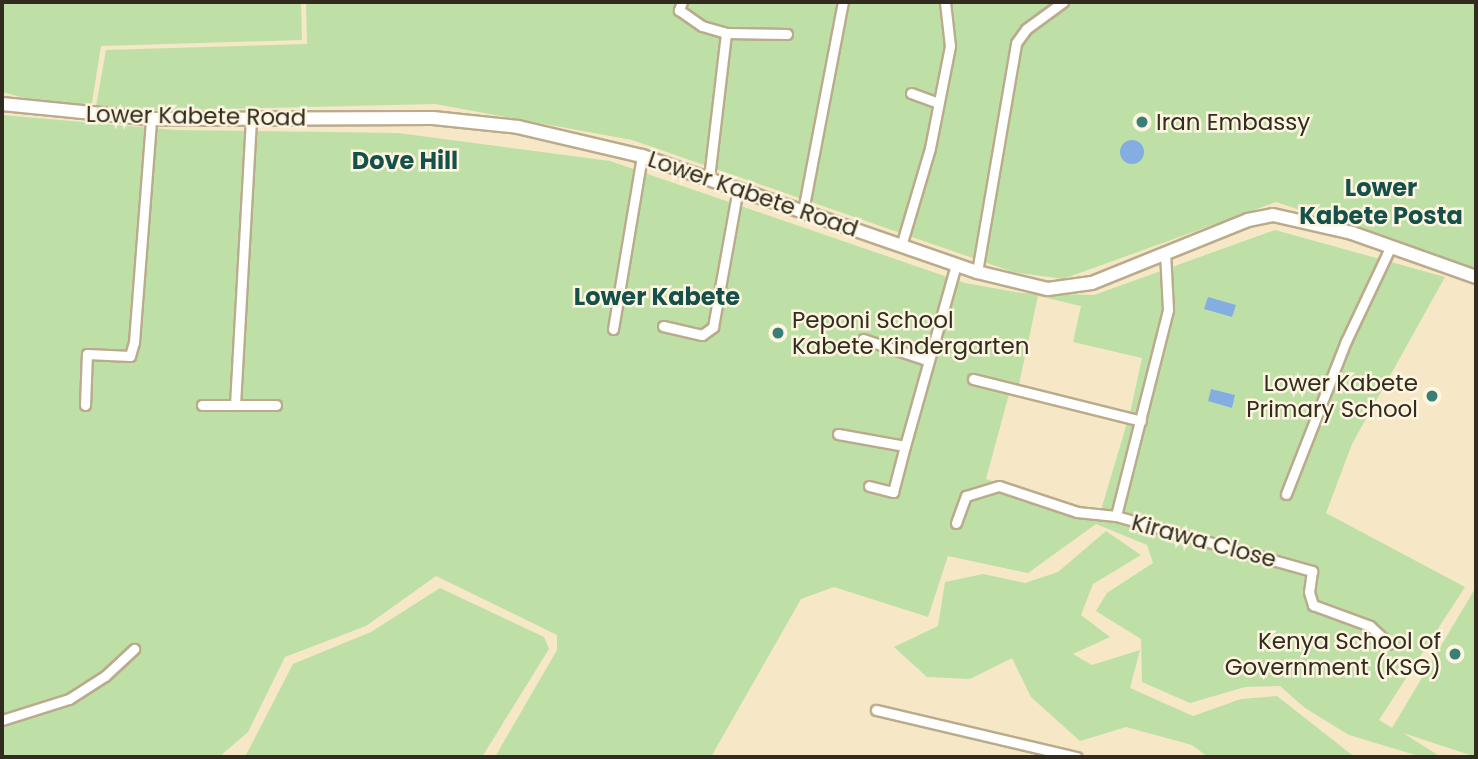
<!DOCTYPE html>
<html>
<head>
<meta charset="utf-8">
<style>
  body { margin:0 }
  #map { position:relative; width:1478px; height:759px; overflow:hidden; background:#f6e7c6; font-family:Poppins,sans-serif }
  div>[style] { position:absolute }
  .green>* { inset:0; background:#bee0a6 }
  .water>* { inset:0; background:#84ade2 }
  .round { border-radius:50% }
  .roads { filter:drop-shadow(2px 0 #baab8c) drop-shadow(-2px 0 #baab8c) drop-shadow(0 2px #baab8c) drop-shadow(0 -2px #baab8c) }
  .minor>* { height:9px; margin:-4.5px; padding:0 4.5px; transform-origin:4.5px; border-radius:4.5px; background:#fff }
  .secondary>* { height:12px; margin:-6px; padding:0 6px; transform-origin:6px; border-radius:6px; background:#fff }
  .dots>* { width:19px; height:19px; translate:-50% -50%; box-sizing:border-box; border:4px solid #fef5e1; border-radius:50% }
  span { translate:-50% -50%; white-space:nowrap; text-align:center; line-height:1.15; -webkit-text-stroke:5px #fef5e1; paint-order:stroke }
  .street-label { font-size:23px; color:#312c1f }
  .poi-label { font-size:23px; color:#312c1f }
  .left { translate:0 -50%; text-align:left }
  .right { translate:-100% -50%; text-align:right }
  .neighbourhood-label { font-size:24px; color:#15504a; font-weight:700 }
  .frame { position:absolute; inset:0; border:4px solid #312c1f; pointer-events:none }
</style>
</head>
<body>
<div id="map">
  <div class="green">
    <i style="clip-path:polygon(2px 2px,301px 2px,302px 40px,101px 46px,90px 115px,2px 92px)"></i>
    <i style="clip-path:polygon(306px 2px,1476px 2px,1476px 269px,1276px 202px,1063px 279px,1013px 272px,632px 140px,435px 104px,95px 112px,106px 50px,307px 44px)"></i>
    <i style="clip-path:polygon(evenodd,2px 115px,175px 130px,398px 133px,610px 161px,965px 283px,1021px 293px,1094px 295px,1275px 230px,1445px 277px,1352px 444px,1326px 513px,1465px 587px,1379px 720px,1392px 728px,1476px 587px,1476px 757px,1403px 733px,1441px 757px,1422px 757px,1349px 735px,1305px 708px,1280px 686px,1245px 687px,1190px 703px,1142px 682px,1141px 639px,1096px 611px,1107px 593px,1153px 563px,1147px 545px,1096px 524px,1028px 573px,948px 556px,928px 617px,834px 587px,801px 599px,711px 757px,495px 757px,557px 650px,557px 635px,436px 576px,366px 626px,285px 657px,248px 732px,219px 757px,2px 757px,2px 115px,1038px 296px,1081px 306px,1073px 342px,1142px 358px,1130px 413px,1018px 389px,1038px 296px,2px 115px,1009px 394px,1127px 423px,1101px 510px,1043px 498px,986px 479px,1009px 394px)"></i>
    <i style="clip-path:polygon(1106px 531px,1141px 555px,1093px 584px,1081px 615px,1110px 637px,1073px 654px,1092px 665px,1140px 650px,1130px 688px,1193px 716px,1241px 699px,1277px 696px,1352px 755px,1372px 757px,1208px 757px,1192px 745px,1126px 727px,1080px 741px,1031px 697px,1012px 658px,970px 679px,927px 677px,894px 647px,938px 626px,945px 582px,983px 574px,1025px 583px,1058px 572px)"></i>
    <i style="clip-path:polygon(440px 588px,544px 637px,549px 649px,482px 757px,245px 757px,293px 664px,371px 632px)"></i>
  </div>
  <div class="water">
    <i class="round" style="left:1120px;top:140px;width:24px;height:24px"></i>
    <i style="clip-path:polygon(1208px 297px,1236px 305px,1232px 317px,1204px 309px)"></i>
    <i style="clip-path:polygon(1211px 389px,1235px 395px,1232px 408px,1208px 401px)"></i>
  </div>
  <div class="roads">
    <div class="minor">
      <i style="left:682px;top:2px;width:9px;rotate:111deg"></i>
      <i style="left:679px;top:10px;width:28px;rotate:35deg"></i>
      <i style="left:702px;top:26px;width:25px;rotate:16deg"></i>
      <i style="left:726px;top:33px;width:61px;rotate:0.9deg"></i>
      <i style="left:911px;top:93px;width:27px;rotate:20deg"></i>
      <i style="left:709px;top:178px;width:146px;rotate:-83.3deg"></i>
      <i style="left:803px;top:211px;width:213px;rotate:-79.2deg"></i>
      <i style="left:901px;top:246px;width:102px;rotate:-73.5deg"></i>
      <i style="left:930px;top:148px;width:104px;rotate:-78.9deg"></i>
      <i style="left:950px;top:46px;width:44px;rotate:-96.5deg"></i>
      <i style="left:1165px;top:252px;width:58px;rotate:87deg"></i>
      <i style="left:1168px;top:310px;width:212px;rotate:104.2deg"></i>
      <i style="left:1116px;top:516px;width:204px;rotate:15.7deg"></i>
      <i style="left:1312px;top:571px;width:21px;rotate:98deg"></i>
      <i style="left:1309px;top:592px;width:14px;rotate:73deg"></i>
      <i style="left:1313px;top:605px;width:61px;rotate:20.2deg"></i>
      <i style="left:1370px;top:626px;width:26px;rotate:43deg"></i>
      <i style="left:977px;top:272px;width:232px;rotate:-80.3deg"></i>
      <i style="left:1016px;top:43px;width:17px;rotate:-54deg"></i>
      <i style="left:1026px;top:29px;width:46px;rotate:-36.1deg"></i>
      <i style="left:663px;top:326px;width:40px;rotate:13deg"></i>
      <i style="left:702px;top:335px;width:14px;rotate:-36deg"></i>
      <i style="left:713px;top:327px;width:141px;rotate:-79.8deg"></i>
      <i style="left:613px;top:329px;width:175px;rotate:-80.5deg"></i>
      <i style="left:863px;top:339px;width:67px;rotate:18.2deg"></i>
      <i style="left:973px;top:379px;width:173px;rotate:14deg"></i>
      <i style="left:85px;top:405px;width:51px;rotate:-87.8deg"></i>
      <i style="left:87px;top:354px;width:43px;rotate:2.7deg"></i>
      <i style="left:130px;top:356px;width:15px;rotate:-74deg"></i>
      <i style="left:134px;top:342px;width:224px;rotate:-85.6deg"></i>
      <i style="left:202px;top:405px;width:74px"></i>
      <i style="left:235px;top:405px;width:287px;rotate:-86.8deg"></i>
      <i style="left:838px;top:434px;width:68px;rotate:10.2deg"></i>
      <i style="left:905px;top:446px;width:189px;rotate:-74.3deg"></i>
      <i style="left:869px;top:486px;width:25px;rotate:14deg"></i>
      <i style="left:893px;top:492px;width:48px;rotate:-75.4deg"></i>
      <i style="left:1286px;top:494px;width:164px;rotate:-68.6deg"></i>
      <i style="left:1346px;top:341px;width:105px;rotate:-64.7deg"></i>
      <i style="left:956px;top:523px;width:29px;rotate:-70deg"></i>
      <i style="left:966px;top:496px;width:34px;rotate:-17deg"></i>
      <i style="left:999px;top:486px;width:82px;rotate:18.4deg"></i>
      <i style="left:1077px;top:512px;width:39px;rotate:6deg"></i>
      <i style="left:876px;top:710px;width:206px;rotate:13.2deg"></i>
      <i style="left:2px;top:720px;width:70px;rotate:-17.4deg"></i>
      <i style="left:69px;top:699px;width:43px;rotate:-32.6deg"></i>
      <i style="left:105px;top:676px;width:40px;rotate:-43deg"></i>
    </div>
    <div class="secondary">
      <i style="left:2px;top:104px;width:150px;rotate:5.7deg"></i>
      <i style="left:151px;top:119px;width:282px;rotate:-0.2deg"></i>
      <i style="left:433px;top:118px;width:85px;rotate:6deg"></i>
      <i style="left:518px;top:127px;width:127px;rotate:13.2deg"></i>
      <i style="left:642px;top:156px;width:355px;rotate:19.1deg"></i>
      <i style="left:977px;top:272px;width:73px;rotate:13.5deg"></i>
      <i style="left:1048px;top:289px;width:44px;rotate:-7.8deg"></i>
      <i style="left:1092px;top:283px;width:168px;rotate:-22deg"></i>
      <i style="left:1248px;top:220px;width:25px;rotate:-11deg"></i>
      <i style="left:1273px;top:215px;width:81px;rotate:12.8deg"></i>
      <i style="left:1352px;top:233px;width:132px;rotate:19.5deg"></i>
    </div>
  </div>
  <div class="dots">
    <i style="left:1142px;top:122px;background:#397f77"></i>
    <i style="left:778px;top:333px;background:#397f77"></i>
    <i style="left:1432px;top:396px;background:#397f77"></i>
    <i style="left:1455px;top:654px;background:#397f77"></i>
  </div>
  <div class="street-label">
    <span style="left:196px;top:116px;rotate:1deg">Lower Kabete Road</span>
    <span style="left:753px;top:194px;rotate:19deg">Lower Kabete Road</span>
    <span style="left:1204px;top:541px;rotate:15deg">Kirawa Close</span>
  </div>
  <div class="poi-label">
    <span class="left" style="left:1156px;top:122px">Iran Embassy</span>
    <span class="left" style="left:792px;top:333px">Peponi School<br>Kabete Kindergarten</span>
    <span class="right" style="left:1418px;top:396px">Lower Kabete<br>Primary School</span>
    <span class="right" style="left:1441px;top:654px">Kenya School of<br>Government (KSG)</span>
  </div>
  <div class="neighbourhood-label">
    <span style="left:405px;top:161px">Dove Hill</span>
    <span style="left:1381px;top:202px">Lower<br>Kabete Posta</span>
    <span style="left:657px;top:297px">Lower Kabete</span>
  </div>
  <div class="frame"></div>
</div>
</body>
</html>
